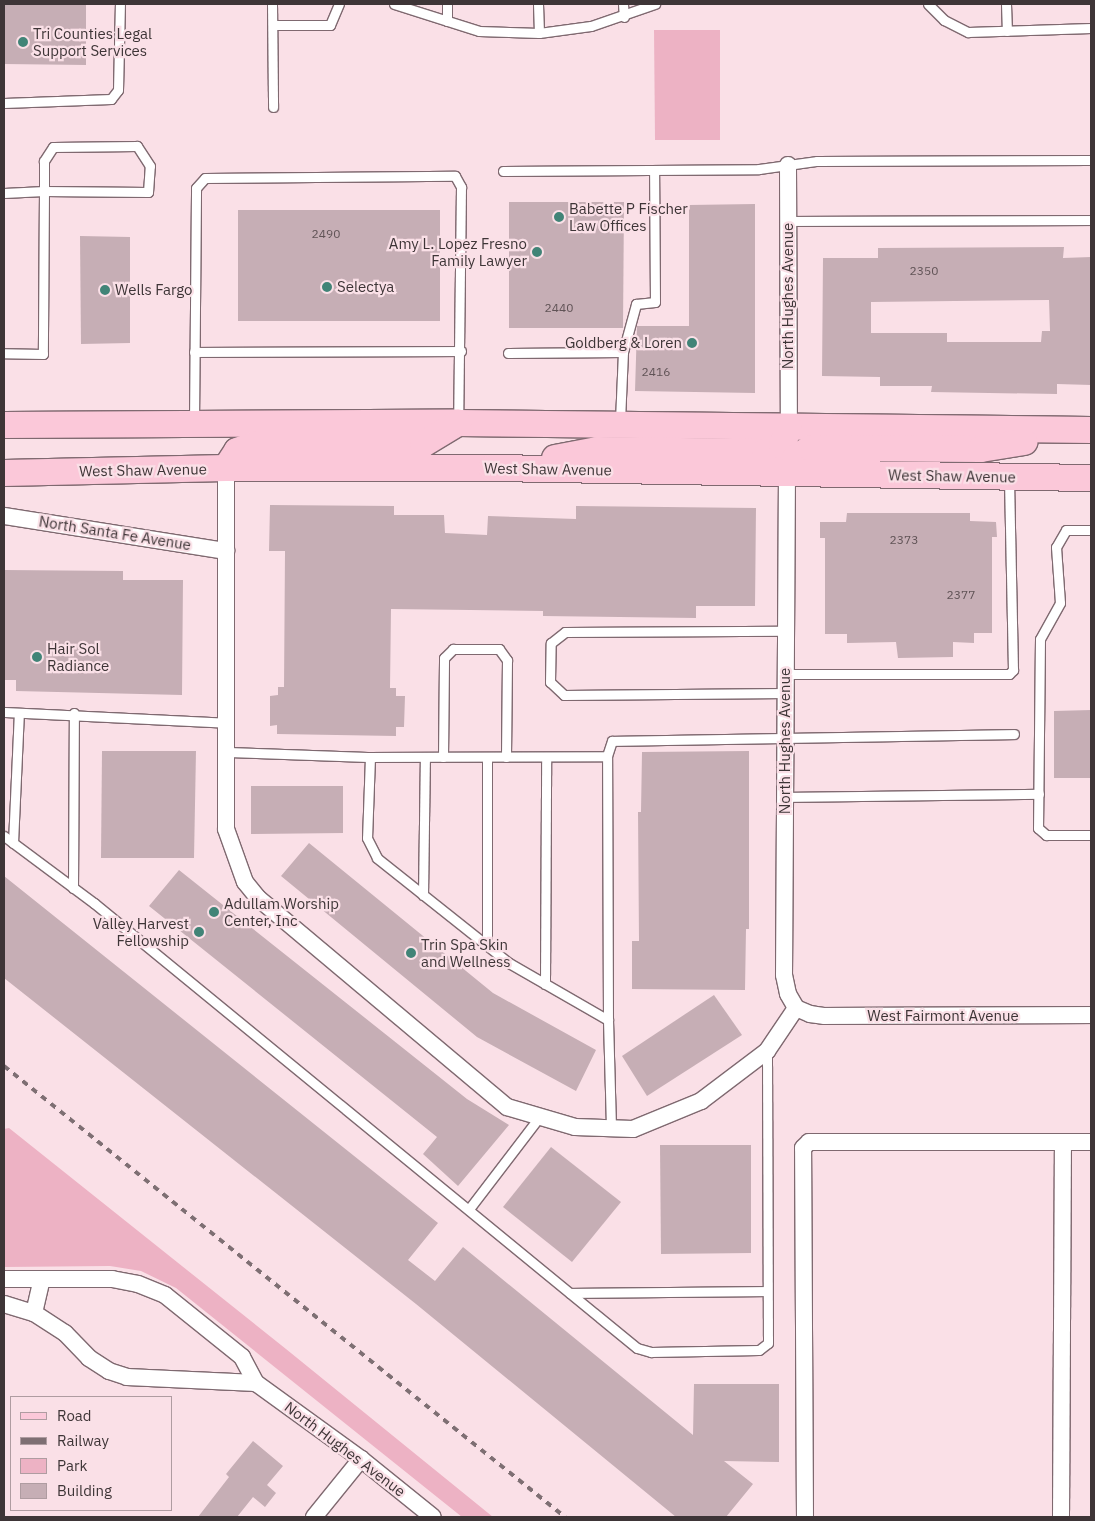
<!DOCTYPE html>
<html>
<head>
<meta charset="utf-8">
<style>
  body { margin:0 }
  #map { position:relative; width:1095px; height:1521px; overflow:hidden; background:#fae0e7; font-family:"IBM Plex Sans",sans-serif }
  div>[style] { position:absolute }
  .green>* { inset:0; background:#edb2c4 }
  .building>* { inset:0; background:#c6aeb5 }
  .roads { filter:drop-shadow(1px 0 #7f6970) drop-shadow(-1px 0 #7f6970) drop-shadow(0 1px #7f6970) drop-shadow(0 -1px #7f6970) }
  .service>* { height:9px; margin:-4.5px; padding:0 4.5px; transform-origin:4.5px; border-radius:4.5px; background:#fff }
  .minor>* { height:16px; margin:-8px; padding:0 8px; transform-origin:8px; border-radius:8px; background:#fff }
  .primary>* { height:26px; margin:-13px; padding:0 13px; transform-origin:13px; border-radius:13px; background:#fbc8d9 }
  .rail>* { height:4px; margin-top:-2px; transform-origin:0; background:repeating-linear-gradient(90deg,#7e6f73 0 6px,transparent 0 12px) }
  .dots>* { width:14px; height:14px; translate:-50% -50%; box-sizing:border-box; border:2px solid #fae0e7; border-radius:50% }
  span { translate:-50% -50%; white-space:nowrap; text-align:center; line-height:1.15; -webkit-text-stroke:4.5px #fae0e7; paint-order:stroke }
  .number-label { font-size:12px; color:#605356 }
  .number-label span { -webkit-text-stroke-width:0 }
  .poi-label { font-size:15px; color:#3e3537 }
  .left { translate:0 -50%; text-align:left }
  .right { translate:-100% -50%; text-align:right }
  .street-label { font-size:15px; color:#3e3537 }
  .frame { position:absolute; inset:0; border:5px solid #3e3537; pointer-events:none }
  .legend { position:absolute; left:10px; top:1396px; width:162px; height:115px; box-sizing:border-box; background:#fae0e7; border:1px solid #af9ca1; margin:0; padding:6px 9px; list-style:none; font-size:15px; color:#3e3537 }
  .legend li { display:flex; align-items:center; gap:10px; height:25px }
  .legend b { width:25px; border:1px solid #af9ca1 }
</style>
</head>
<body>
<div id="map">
  <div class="green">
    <i style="clip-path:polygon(654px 30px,720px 30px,720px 140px,655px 140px)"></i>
    <i style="clip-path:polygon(9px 1128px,286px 1349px,493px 1517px,462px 1517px,176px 1288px,141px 1271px,110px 1266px,4px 1267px,4px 1129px)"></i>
  </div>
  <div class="building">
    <i style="clip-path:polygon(4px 4px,86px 4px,86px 65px,4px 64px)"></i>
    <i style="clip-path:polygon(509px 202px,624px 202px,623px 328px,509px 328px)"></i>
    <i style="clip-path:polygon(755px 204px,755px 393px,635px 391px,637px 326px,689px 326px,689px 205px)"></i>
    <i style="clip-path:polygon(238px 210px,440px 210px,440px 321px,238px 321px)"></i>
    <i style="clip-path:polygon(80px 236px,130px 237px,130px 343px,81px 344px)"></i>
    <i style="clip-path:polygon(evenodd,1064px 247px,1063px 258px,1091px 257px,1091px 385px,1057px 384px,1057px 394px,931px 392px,932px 386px,880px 386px,880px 377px,822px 376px,823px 258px,878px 258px,878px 248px,1064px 247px,1049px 300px,1050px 331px,1042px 331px,1041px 342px,947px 342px,947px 333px,871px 333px,871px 302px,1049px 300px)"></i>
    <i style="clip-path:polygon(270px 505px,394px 506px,394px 515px,444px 515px,445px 533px,487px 535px,488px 516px,576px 519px,576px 506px,756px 508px,755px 606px,696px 606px,696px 618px,543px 616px,543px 611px,391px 609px,390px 688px,396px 688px,396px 696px,405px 696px,404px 727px,396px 727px,396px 736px,277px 734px,277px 725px,270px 726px,270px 696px,278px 695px,278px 687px,284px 687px,285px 551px,269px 551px)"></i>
    <i style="clip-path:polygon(847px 513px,970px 513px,970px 521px,996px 522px,997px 537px,992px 537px,992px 633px,974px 633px,974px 643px,953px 642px,953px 657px,898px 658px,896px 642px,847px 643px,847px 634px,825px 634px,825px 538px,820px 538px,820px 522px,846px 522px)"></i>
    <i style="clip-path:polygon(4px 570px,123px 571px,123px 580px,183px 580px,182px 695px,16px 691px,16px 680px,4px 680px)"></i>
    <i style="clip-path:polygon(1091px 710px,1091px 778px,1054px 778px,1054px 711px)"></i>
    <i style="clip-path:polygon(102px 751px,196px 751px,194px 858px,101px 858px)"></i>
    <i style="clip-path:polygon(749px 751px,749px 929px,746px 929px,745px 990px,632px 989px,632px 941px,639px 941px,638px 812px,641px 812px,642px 752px)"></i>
    <i style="clip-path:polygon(251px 786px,343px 786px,343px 833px,251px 834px)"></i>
    <i style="clip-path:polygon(309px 843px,493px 993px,596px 1050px,576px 1091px,477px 1037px,281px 876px)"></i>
    <i style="clip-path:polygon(179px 870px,467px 1099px,509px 1125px,458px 1186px,423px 1154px,437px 1137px,149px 906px)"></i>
    <i style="clip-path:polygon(4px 876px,438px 1223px,408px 1260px,435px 1281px,463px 1247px,693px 1435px,694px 1384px,779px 1384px,779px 1462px,724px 1461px,753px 1484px,726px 1517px,676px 1517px,416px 1304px,4px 978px)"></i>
    <i style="clip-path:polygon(714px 995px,742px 1035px,647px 1096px,622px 1056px)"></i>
    <i style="clip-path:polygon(660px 1145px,751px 1145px,751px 1253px,661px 1254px)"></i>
    <i style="clip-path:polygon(551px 1147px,621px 1202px,572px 1262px,503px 1207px)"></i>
    <i style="clip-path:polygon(253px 1441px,283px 1466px,267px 1485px,276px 1493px,265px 1507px,253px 1497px,237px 1517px,198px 1517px,229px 1477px,226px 1474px)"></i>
  </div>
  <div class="roads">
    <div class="service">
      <i style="left:272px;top:4px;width:103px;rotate:89.4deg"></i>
      <i style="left:394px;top:4px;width:89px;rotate:17.6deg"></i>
      <i style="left:479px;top:31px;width:60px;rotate:1.9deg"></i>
      <i style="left:539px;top:33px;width:52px;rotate:-7.7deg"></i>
      <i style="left:591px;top:26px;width:68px;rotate:-19deg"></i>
      <i style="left:538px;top:4px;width:29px;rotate:88deg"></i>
      <i style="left:623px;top:4px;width:13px;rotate:86deg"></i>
      <i style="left:928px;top:4px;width:23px;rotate:45deg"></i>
      <i style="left:944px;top:20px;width:27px;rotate:27deg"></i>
      <i style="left:968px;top:32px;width:123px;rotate:-1.9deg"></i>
      <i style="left:1006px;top:4px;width:27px;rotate:88deg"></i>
      <i style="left:447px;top:21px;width:17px;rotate:-90deg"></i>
      <i style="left:273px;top:25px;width:57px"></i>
      <i style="left:330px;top:25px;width:23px;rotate:-67deg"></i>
      <i style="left:4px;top:103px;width:107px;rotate:-2.1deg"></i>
      <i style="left:111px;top:99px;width:11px;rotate:-52deg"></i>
      <i style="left:118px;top:90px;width:86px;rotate:-88.7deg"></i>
      <i style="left:503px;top:171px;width:256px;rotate:-0.4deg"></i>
      <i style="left:759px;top:169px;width:59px;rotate:-7.9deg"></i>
      <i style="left:817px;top:161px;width:274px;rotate:-0.2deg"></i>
      <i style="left:4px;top:193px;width:40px;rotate:-2.9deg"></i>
      <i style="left:44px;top:191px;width:104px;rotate:0.6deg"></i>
      <i style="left:148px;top:192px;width:26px;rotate:-86deg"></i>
      <i style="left:150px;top:166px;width:24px;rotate:-123deg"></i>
      <i style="left:137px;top:146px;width:84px;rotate:179.3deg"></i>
      <i style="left:53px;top:147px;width:17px;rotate:123deg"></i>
      <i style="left:44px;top:161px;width:30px;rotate:90deg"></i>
      <i style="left:44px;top:191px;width:163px;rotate:90.4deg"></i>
      <i style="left:43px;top:354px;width:39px;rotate:-179deg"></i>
      <i style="left:788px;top:221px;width:303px;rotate:-0.2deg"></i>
      <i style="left:194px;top:352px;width:267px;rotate:-0.2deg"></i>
      <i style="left:623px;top:352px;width:50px;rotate:-74.8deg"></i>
      <i style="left:636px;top:304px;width:19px;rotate:-6deg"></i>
      <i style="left:655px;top:302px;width:131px;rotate:-90.4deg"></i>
      <i style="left:508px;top:353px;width:115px;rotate:-0.5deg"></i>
      <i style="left:623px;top:352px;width:70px;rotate:92.5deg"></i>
      <i style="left:194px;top:423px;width:235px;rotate:-89.5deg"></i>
      <i style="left:196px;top:188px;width:13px;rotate:-48deg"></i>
      <i style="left:205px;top:178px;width:250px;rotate:-0.5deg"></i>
      <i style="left:455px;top:176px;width:13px;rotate:61deg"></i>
      <i style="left:461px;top:187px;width:234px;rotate:90.7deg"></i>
      <i style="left:1091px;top:530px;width:25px;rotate:180deg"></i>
      <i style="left:1066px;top:530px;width:20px;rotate:120deg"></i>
      <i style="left:1056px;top:547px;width:56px;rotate:85.9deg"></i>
      <i style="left:1060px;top:603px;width:41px;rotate:119.1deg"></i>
      <i style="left:1040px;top:639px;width:189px;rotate:90.6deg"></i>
      <i style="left:1038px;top:828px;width:11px;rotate:41deg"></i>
      <i style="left:1046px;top:835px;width:45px"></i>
      <i style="left:786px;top:674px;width:223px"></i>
      <i style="left:1009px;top:674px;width:6px;rotate:-45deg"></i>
      <i style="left:1013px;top:670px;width:190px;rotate:-91.2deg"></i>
      <i style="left:786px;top:693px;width:222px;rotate:179.5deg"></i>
      <i style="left:564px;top:695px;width:19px;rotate:-137deg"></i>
      <i style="left:550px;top:682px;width:39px;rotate:-89deg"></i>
      <i style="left:551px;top:643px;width:18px;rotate:-38deg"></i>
      <i style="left:565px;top:632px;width:221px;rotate:-0.3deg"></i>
      <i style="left:4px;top:712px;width:223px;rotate:2.8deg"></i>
      <i style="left:226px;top:752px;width:144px;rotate:2deg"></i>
      <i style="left:370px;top:757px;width:81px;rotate:92.1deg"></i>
      <i style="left:367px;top:838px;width:22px;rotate:63deg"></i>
      <i style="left:377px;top:858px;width:169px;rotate:38.5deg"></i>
      <i style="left:509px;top:963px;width:114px;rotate:29.9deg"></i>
      <i style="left:608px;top:1020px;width:264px;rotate:-90.2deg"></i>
      <i style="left:607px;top:756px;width:16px;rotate:-72deg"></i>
      <i style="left:612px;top:741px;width:402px;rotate:-1deg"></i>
      <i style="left:370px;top:757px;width:237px;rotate:-0.2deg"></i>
      <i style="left:443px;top:757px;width:99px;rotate:-89.4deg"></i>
      <i style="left:444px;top:658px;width:13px;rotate:-45deg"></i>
      <i style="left:453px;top:649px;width:46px"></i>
      <i style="left:499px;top:649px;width:14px;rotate:54deg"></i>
      <i style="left:507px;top:660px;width:97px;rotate:90.6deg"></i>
      <i style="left:785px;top:797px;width:254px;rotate:-0.7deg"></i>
      <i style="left:4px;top:836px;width:112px;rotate:36.7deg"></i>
      <i style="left:94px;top:903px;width:702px;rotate:39.34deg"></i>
      <i style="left:637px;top:1348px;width:15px;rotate:16deg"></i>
      <i style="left:651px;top:1352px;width:108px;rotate:-1.1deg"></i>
      <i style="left:759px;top:1350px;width:11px;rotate:-38deg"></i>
      <i style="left:768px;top:1343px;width:292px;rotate:-90.2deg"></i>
      <i style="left:13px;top:843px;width:130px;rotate:-87.4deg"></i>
      <i style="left:73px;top:888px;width:175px;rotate:-89.7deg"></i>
      <i style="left:423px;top:895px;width:138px;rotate:-89.2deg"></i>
      <i style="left:487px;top:945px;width:188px;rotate:-90deg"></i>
      <i style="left:545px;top:984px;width:227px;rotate:-89.7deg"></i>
      <i style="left:608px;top:1020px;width:108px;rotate:88.4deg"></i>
      <i style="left:469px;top:1209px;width:117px;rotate:-52.6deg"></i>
      <i style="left:570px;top:1293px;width:197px;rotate:-0.6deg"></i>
    </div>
    <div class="minor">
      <i style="left:788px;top:165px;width:262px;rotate:89.8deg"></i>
      <i style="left:226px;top:468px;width:361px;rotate:90deg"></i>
      <i style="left:226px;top:829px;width:56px;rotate:70.3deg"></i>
      <i style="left:245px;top:882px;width:21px;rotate:51deg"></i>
      <i style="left:258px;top:898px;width:325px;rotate:40deg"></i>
      <i style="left:507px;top:1107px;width:71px;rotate:16.4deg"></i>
      <i style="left:575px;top:1127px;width:58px;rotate:2deg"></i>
      <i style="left:633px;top:1129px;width:74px;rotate:-22.4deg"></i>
      <i style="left:701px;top:1101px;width:83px;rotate:-37.1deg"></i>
      <i style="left:767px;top:1051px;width:52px;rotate:-56deg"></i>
      <i style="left:787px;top:472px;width:503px;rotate:90.34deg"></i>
      <i style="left:784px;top:975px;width:19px;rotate:78deg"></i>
      <i style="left:788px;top:994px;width:16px;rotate:60deg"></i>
      <i style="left:4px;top:516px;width:225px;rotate:9deg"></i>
      <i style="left:796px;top:1008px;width:15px;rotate:23deg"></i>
      <i style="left:810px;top:1014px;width:15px;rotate:8deg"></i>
      <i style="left:825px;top:1016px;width:266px;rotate:-0.2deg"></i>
      <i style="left:4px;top:1279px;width:108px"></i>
      <i style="left:112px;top:1279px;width:26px;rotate:11deg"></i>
      <i style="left:138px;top:1284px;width:29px;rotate:22deg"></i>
      <i style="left:165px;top:1295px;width:99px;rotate:38.8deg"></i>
      <i style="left:242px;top:1357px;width:30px;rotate:62deg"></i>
      <i style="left:256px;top:1383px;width:130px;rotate:35.9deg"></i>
      <i style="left:361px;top:1459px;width:92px;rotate:38.9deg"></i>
      <i style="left:4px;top:1304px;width:31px;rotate:17deg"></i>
      <i style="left:34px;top:1313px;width:37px;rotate:33deg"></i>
      <i style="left:65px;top:1333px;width:35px;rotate:46deg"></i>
      <i style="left:89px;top:1358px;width:24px;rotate:33deg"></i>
      <i style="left:109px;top:1371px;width:19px;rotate:18deg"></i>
      <i style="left:127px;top:1377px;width:129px;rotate:2.7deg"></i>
      <i style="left:34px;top:1313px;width:35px;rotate:-77deg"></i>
      <i style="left:314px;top:1517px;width:75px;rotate:-51deg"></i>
      <i style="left:805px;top:1517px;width:369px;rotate:-90.3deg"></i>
      <i style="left:803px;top:1148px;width:8px;rotate:-45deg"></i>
      <i style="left:809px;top:1142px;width:282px"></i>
      <i style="left:1061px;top:1517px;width:375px;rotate:-89.7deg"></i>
    </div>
    <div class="primary">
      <i style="left:4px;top:425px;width:454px;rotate:-0.3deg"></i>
      <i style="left:458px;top:423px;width:633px;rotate:0.63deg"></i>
      <i style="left:555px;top:458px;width:43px;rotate:-10.8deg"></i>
      <i style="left:597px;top:450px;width:168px;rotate:0.7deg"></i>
      <i style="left:765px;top:452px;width:18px;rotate:-19deg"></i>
      <i style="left:782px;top:446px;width:20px;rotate:-70deg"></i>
      <i style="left:226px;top:468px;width:20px;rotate:-57deg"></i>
      <i style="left:237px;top:451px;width:20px;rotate:-20deg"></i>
      <i style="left:256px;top:444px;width:167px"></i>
      <i style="left:423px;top:444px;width:41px;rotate:-31deg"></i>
      <i style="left:787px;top:472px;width:16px;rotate:-60deg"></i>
      <i style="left:795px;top:458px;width:19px;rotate:-32deg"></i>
      <i style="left:811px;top:448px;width:170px;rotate:0.3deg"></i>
      <i style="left:981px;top:449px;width:44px;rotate:-9.2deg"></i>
      <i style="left:4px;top:473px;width:222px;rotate:-1.3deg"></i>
      <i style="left:226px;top:468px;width:266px"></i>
      <i style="left:492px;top:468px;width:599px;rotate:0.96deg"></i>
    </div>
  </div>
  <div class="rail">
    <i style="left:4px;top:1066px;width:720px;rotate:38.8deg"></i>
  </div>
  <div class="dots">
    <i style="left:23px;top:42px;background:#418477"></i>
    <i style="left:559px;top:217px;background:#418477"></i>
    <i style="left:537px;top:252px;background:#418477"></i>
    <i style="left:327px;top:287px;background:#418477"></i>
    <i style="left:105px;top:290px;background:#418477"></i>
    <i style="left:692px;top:343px;background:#418477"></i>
    <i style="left:37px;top:657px;background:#418477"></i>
    <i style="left:214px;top:912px;background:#418477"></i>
    <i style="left:199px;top:932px;background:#418477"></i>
    <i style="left:411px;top:953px;background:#418477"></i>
  </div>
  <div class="number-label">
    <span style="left:326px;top:234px">2490</span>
    <span style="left:924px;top:271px">2350</span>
    <span style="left:559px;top:308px">2440</span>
    <span style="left:656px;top:372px">2416</span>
    <span style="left:904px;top:540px">2373</span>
    <span style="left:961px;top:595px">2377</span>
  </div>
  <div class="poi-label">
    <span class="left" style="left:33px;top:42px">Tri Counties Legal<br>Support Services</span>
    <span class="left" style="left:569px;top:217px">Babette P Fischer<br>Law Offices</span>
    <span class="right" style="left:527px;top:252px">Amy L. Lopez Fresno<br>Family Lawyer</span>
    <span class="left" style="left:337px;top:287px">Selectya</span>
    <span class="left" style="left:115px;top:290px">Wells Fargo</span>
    <span class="right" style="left:682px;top:343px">Goldberg &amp; Loren</span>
    <span class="left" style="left:47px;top:657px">Hair Sol<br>Radiance</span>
    <span class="left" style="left:224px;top:912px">Adullam Worship<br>Center, Inc</span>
    <span class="right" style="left:189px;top:932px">Valley Harvest<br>Fellowship</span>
    <span class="left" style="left:421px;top:953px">Trin Spa Skin<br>and Wellness</span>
  </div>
  <div class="street-label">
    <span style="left:788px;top:296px;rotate:-90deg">North Hughes Avenue</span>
    <span style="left:548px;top:469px;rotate:1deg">West Shaw Avenue</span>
    <span style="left:143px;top:470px;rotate:-1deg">West Shaw Avenue</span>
    <span style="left:952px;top:476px;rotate:1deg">West Shaw Avenue</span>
    <span style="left:115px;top:533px;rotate:9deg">North Santa Fe Avenue</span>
    <span style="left:785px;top:741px;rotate:-90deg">North Hughes Avenue</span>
    <span style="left:943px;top:1016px">West Fairmont Avenue</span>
    <span style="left:345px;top:1449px;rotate:37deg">North Hughes Avenue</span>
  </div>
  <div class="frame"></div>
  <ul class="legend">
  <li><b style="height:6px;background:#fbc8d9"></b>Road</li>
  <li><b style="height:6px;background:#7e6f73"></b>Railway</li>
  <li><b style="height:14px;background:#edb2c4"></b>Park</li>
  <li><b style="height:14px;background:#c6aeb5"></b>Building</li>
  </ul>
</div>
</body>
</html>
